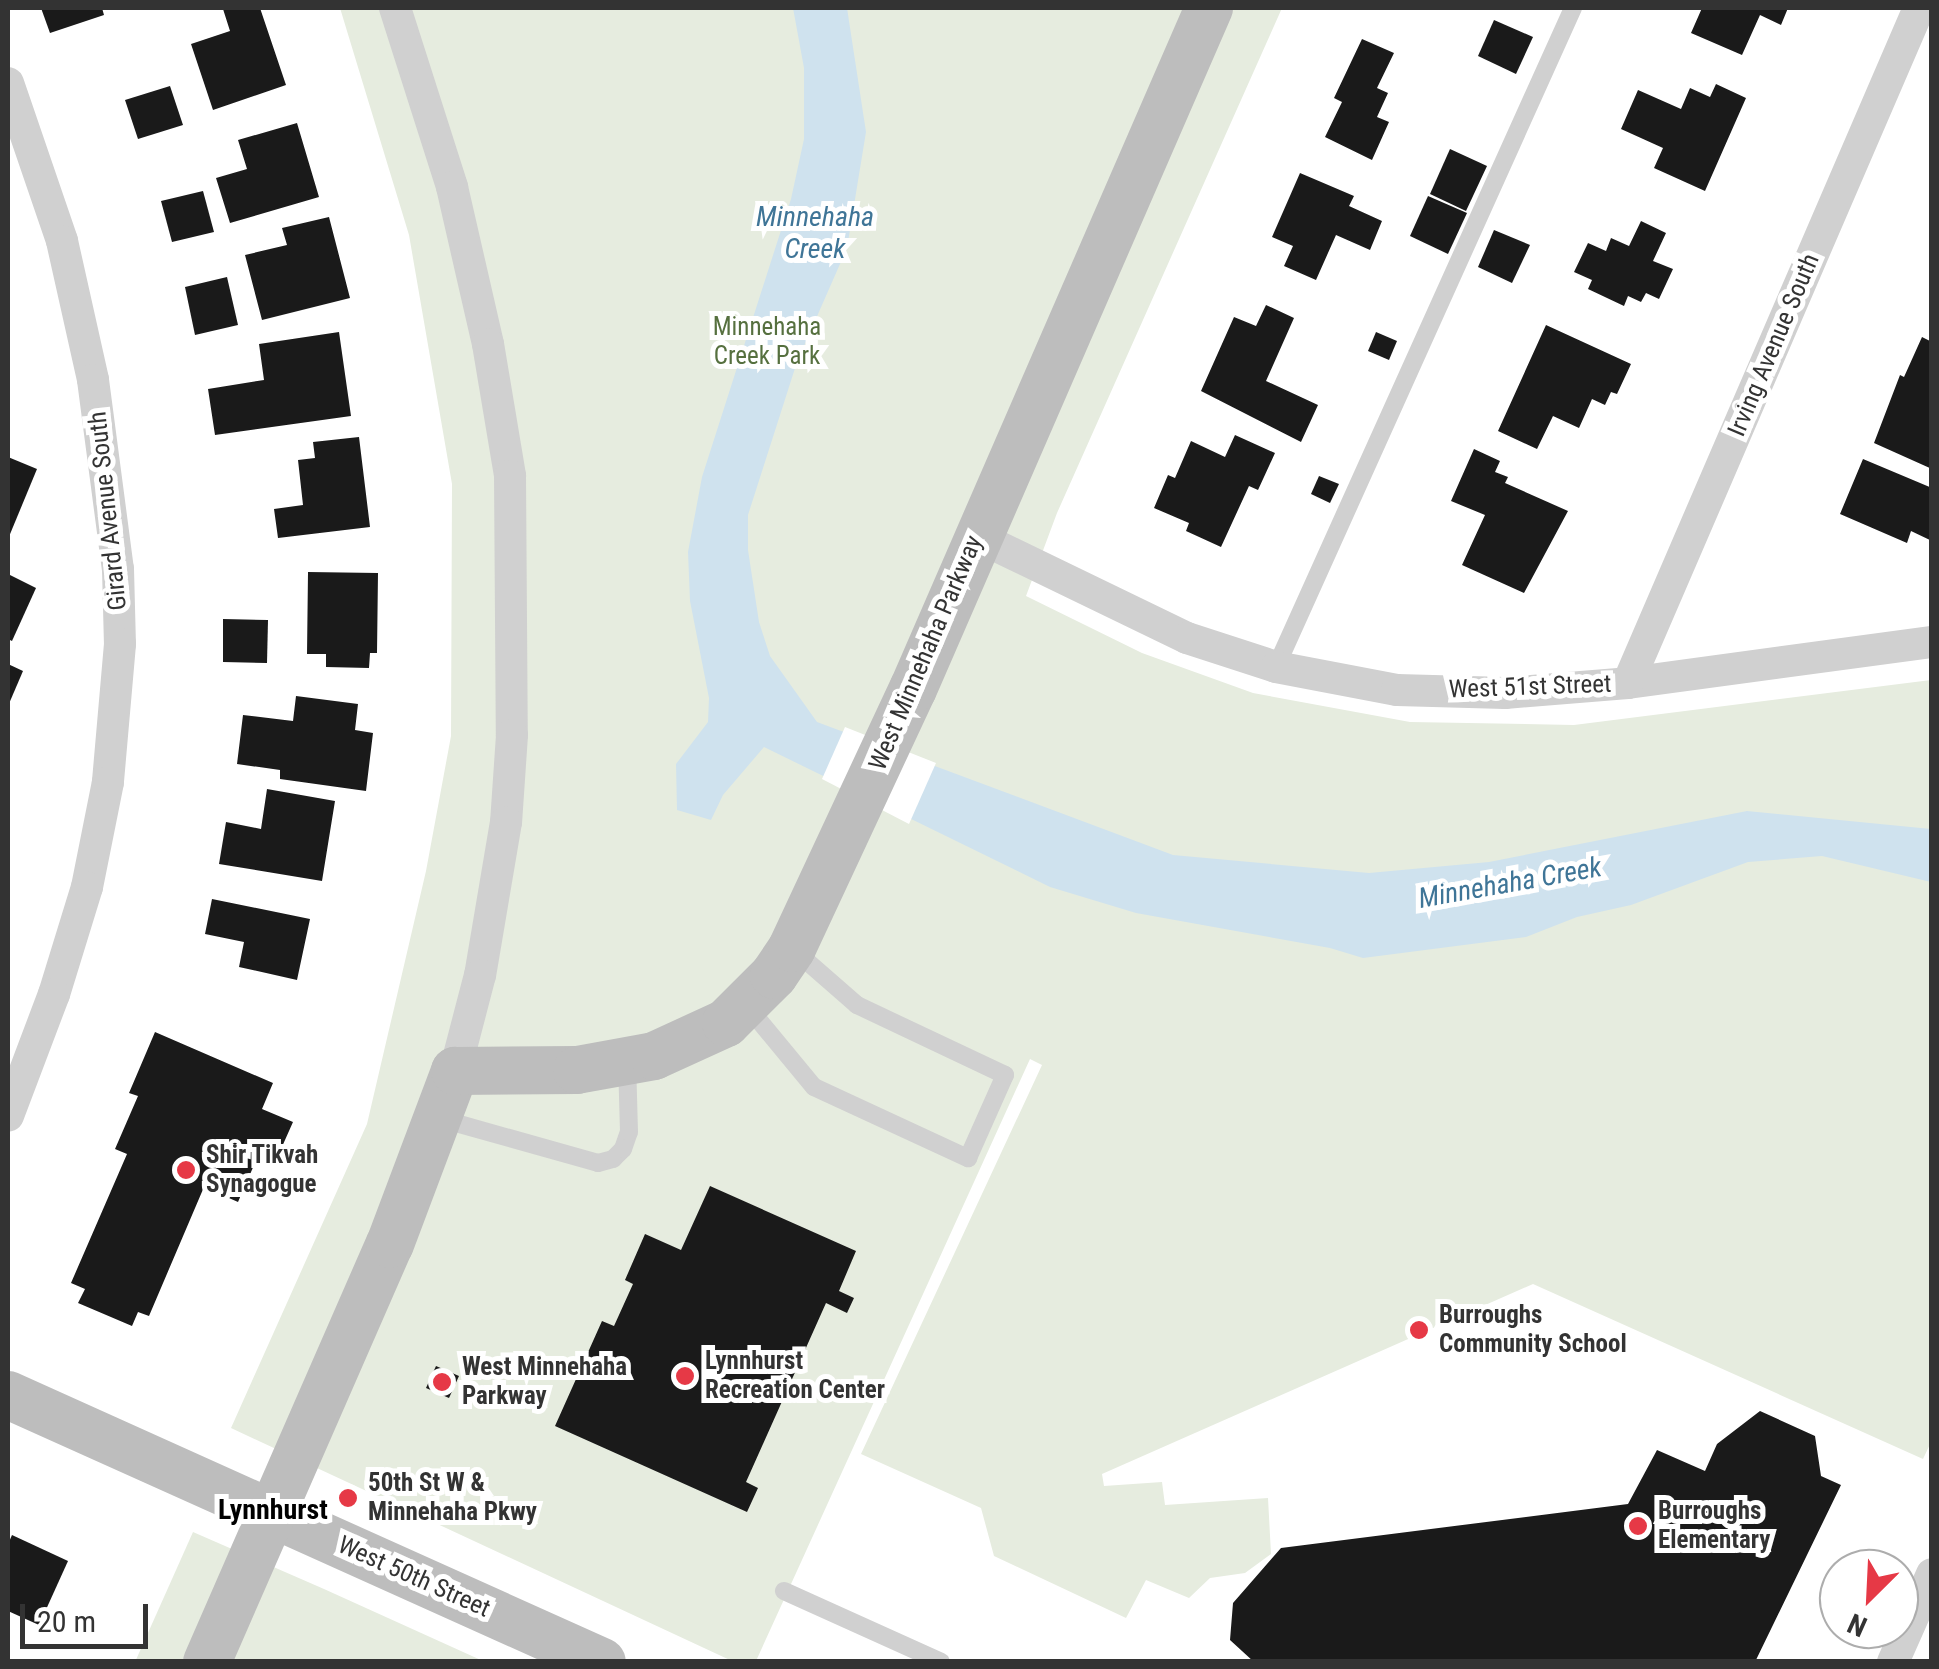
<!DOCTYPE html>
<html>
<head>
<meta charset="utf-8">
<style>
  body { margin:0 }
  #map { position:relative; width:1939px; height:1669px; overflow:hidden; background:#fff; font-family:"Roboto Condensed",sans-serif }
  div>[style] { position:absolute }
  .green>* { inset:0; background:#e6ecdf }
  .water>* { inset:0; background:#cfe2ee }
  .pier>* { inset:0; background:#fff }
  .building>* { inset:0; background:#1a1a1a }
  .lane>* { height:18px; margin:-9px; padding:0 9px; transform-origin:9px; border-radius:9px; background:#d0d0d0 }
  .street>* { height:32px; margin:-16px; padding:0 16px; transform-origin:16px; border-radius:16px; background:#d0d0d0 }
  .secondary>* { height:48px; margin:-24px; padding:0 24px; transform-origin:24px; border-radius:24px; background:#bdbdbd }
  .dots>* { width:28px; height:28px; translate:-50% -50%; box-sizing:border-box; border:5px solid #fff; border-radius:50% }
  span { translate:-50% -50%; white-space:nowrap; text-align:center; line-height:1.15; -webkit-text-stroke:10px #fff; paint-order:stroke }
  .park-label { font-size:25px; color:#56703f }
  .street-label { font-size:25px; color:#333 }
  .poi-label { font-size:25px; color:#333; font-weight:700 }
  .left { translate:0 -50%; text-align:left }
  .water-label { font-size:28px; color:#3f7597; font-style:italic }
  .neighbourhood-label { font-size:28px; color:#000; font-weight:700 }
  .frame { position:absolute; inset:0; border:10px solid #333; pointer-events:none }
  .north { position:absolute; left:1819px; top:1549px; width:100px; height:100px; box-sizing:border-box; background:#fff; border:2px solid #adadad; border-radius:50%; rotate:204deg; font-size:28px; font-weight:700; line-height:40px; text-align:center; color:#333 }
  .north::after { content:''; display:block; margin:auto; width:35px; height:45px; background:#e63946; clip-path:polygon(50% 0,100% 100%,50% 72%,0 100%) }
  .scale { position:absolute; left:20px; top:1604px; width:128px; height:45px; box-sizing:border-box; border:5px solid #333; border-top:0; padding-left:12px; font-size:30px; line-height:35px; white-space:nowrap; color:#333; -webkit-text-stroke:8px #fff; paint-order:stroke }
</style>
</head>
<body>
<div id="map">
  <div class="green">
    <i style="clip-path:polygon(340px 8px,1282px 8px,1057px 513px,1026px 596px,1142px 653px,1253px 693px,1410px 722px,1574px 725px,1931px 680px,1932px 1440px,1923px 1459px,1533px 1284px,1102px 1474px,1104px 1486px,1162px 1482px,1165px 1505px,1268px 1498px,1271px 1554px,1245px 1573px,1210px 1578px,1189px 1598px,1146px 1580px,1126px 1618px,994px 1556px,981px 1508px,861px 1454px,1042px 1065px,1030px 1059px,756px 1661px,732px 1661px,231px 1428px,367px 1124px,426px 871px,451px 736px,452px 484px,409px 235px)"></i>
    <i style="clip-path:polygon(193px 1532px,324px 1589px,483px 1661px,135px 1662px)"></i>
  </div>
  <div class="water">
    <i style="clip-path:polygon(793px 8px,847px 8px,866px 132px,847px 248px,797px 362px,748px 515px,748px 550px,759px 622px,770px 656px,817px 722px,1173px 855px,1369px 873px,1489px 862px,1747px 811px,1931px 829px,1931px 882px,1822px 856px,1748px 862px,1631px 905px,1577px 917px,1526px 937px,1363px 958px,1330px 948px,1136px 913px,1050px 887px,764px 747px,723px 795px,711px 820px,677px 810px,676px 764px,708px 722px,709px 698px,690px 601px,688px 552px,702px 477px,791px 199px,804px 139px,804px 68px)"></i>
  </div>
  <div class="pier">
    <i style="clip-path:polygon(845px 727px,936px 763px,909px 824px,822px 779px)"></i>
  </div>
  <div class="building">
    <i style="clip-path:polygon(41px 8px,102px 8px,104px 15px,50px 33px)"></i>
    <i style="clip-path:polygon(260px 8px,286px 85px,213px 110px,191px 44px,230px 31px,223px 9px)"></i>
    <i style="clip-path:polygon(1702px 8px,1788px 8px,1781px 25px,1760px 15px,1742px 55px,1691px 33px)"></i>
    <i style="clip-path:polygon(1494px 20px,1533px 37px,1516px 74px,1478px 56px)"></i>
    <i style="clip-path:polygon(1362px 39px,1394px 53px,1377px 88px,1388px 93px,1377px 117px,1389px 122px,1372px 160px,1325px 137px,1342px 102px,1334px 98px)"></i>
    <i style="clip-path:polygon(1716px 84px,1746px 98px,1705px 191px,1654px 168px,1663px 148px,1621px 129px,1638px 90px,1681px 109px,1690px 88px,1710px 97px)"></i>
    <i style="clip-path:polygon(170px 86px,183px 125px,138px 139px,125px 100px)"></i>
    <i style="clip-path:polygon(297px 123px,319px 197px,230px 223px,216px 178px,247px 169px,238px 140px)"></i>
    <i style="clip-path:polygon(1450px 149px,1487px 166px,1466px 211px,1430px 194px)"></i>
    <i style="clip-path:polygon(1300px 173px,1354px 196px,1349px 206px,1382px 221px,1370px 250px,1336px 235px,1316px 280px,1284px 266px,1293px 246px,1272px 237px)"></i>
    <i style="clip-path:polygon(203px 191px,214px 232px,172px 242px,161px 201px)"></i>
    <i style="clip-path:polygon(1428px 196px,1467px 213px,1448px 254px,1410px 236px)"></i>
    <i style="clip-path:polygon(329px 217px,350px 298px,262px 320px,245px 255px,287px 245px,282px 228px)"></i>
    <i style="clip-path:polygon(1641px 221px,1666px 233px,1653px 261px,1673px 269px,1659px 299px,1646px 293px,1641px 302px,1628px 296px,1624px 306px,1588px 289px,1592px 280px,1574px 272px,1588px 243px,1606px 251px,1611px 238px,1629px 246px)"></i>
    <i style="clip-path:polygon(1494px 230px,1530px 245px,1512px 283px,1478px 267px)"></i>
    <i style="clip-path:polygon(227px 277px,238px 325px,195px 335px,185px 287px)"></i>
    <i style="clip-path:polygon(1266px 305px,1294px 318px,1266px 381px,1318px 405px,1301px 442px,1201px 391px,1234px 317px,1256px 326px)"></i>
    <i style="clip-path:polygon(1546px 325px,1631px 364px,1617px 394px,1611px 392px,1605px 405px,1592px 399px,1579px 428px,1553px 416px,1537px 449px,1498px 431px)"></i>
    <i style="clip-path:polygon(339px 332px,351px 416px,215px 435px,208px 389px,264px 380px,259px 344px)"></i>
    <i style="clip-path:polygon(1376px 332px,1397px 341px,1389px 360px,1368px 351px)"></i>
    <i style="clip-path:polygon(1922px 337px,1932px 342px,1932px 469px,1874px 443px,1900px 375px,1904px 377px)"></i>
    <i style="clip-path:polygon(1235px 435px,1275px 453px,1258px 490px,1249px 486px,1221px 547px,1186px 531px,1189px 523px,1154px 508px,1168px 475px,1175px 478px,1191px 441px,1225px 457px)"></i>
    <i style="clip-path:polygon(359px 437px,370px 527px,278px 538px,274px 509px,303px 505px,298px 460px,315px 458px,313px 442px)"></i>
    <i style="clip-path:polygon(1474px 449px,1500px 461px,1495px 472px,1508px 477px,1505px 483px,1568px 511px,1524px 593px,1462px 565px,1485px 515px,1451px 501px)"></i>
    <i style="clip-path:polygon(8px 457px,37px 469px,8px 539px)"></i>
    <i style="clip-path:polygon(1863px 459px,1932px 488px,1932px 541px,1911px 531px,1907px 543px,1840px 514px)"></i>
    <i style="clip-path:polygon(1319px 476px,1339px 484px,1330px 503px,1311px 494px)"></i>
    <i style="clip-path:polygon(308px 572px,378px 573px,377px 653px,370px 653px,369px 668px,326px 667px,326px 654px,307px 654px)"></i>
    <i style="clip-path:polygon(8px 574px,36px 588px,12px 641px,8px 639px)"></i>
    <i style="clip-path:polygon(223px 619px,268px 620px,267px 663px,223px 662px)"></i>
    <i style="clip-path:polygon(8px 664px,23px 671px,8px 706px)"></i>
    <i style="clip-path:polygon(296px 696px,358px 704px,355px 730px,373px 733px,366px 791px,280px 779px,280px 770px,237px 764px,243px 715px,293px 721px)"></i>
    <i style="clip-path:polygon(267px 789px,335px 801px,322px 881px,219px 864px,226px 822px,261px 829px)"></i>
    <i style="clip-path:polygon(212px 899px,310px 919px,297px 980px,239px 967px,244px 942px,205px 934px)"></i>
    <i style="clip-path:polygon(155px 1032px,273px 1083px,262px 1109px,293px 1122px,281px 1149px,264px 1142px,238px 1202px,204px 1187px,149px 1316px,138px 1312px,132px 1326px,78px 1303px,85px 1289px,71px 1283px,127px 1154px,115px 1149px,138px 1096px,129px 1093px)"></i>
    <i style="clip-path:polygon(710px 1186px,856px 1251px,839px 1291px,854px 1298px,847px 1313px,826px 1303px,746px 1482px,758px 1488px,747px 1512px,555px 1426px,602px 1321px,614px 1326px,633px 1284px,625px 1280px,645px 1234px,681px 1250px)"></i>
    <i style="clip-path:polygon(436px 1366px,459px 1376px,449px 1398px,426px 1388px)"></i>
    <i style="clip-path:polygon(1760px 1411px,1815px 1436px,1821px 1476px,1841px 1485px,1755px 1662px,1254px 1662px,1230px 1640px,1233px 1603px,1281px 1548px,1628px 1504px,1657px 1450px,1705px 1471px,1717px 1444px)"></i>
    <i style="clip-path:polygon(12px 1535px,68px 1561px,39px 1625px,8px 1611px,8px 1544px)"></i>
  </div>
  <div class="lane">
    <i style="left:1276px;top:667px;width:723px;rotate:-65.74deg"></i>
    <i style="left:747px;top:1006px;width:105px;rotate:50.4deg"></i>
    <i style="left:814px;top:1087px;width:170px;rotate:24.8deg"></i>
    <i style="left:968px;top:1158px;width:91px;rotate:-66deg"></i>
    <i style="left:1005px;top:1075px;width:164px;rotate:-154.7deg"></i>
    <i style="left:857px;top:1005px;width:84px;rotate:-138.9deg"></i>
    <i style="left:438px;top:1118px;width:166px;rotate:15.7deg"></i>
    <i style="left:598px;top:1163px;width:16px;rotate:-15deg"></i>
    <i style="left:613px;top:1159px;width:14px;rotate:-45deg"></i>
    <i style="left:623px;top:1149px;width:18px;rotate:-71deg"></i>
    <i style="left:629px;top:1132px;width:70px;rotate:-91.6deg"></i>
    <i style="left:784px;top:1591px;width:172px;rotate:24.3deg"></i>
  </div>
  <div class="street">
    <i style="left:395px;top:8px;width:188px;rotate:72.3deg"></i>
    <i style="left:452px;top:187px;width:161px;rotate:77.1deg"></i>
    <i style="left:488px;top:344px;width:134px;rotate:80.5deg"></i>
    <i style="left:510px;top:476px;width:259px;rotate:89.6deg"></i>
    <i style="left:512px;top:735px;width:87px;rotate:93.9deg"></i>
    <i style="left:506px;top:822px;width:155px;rotate:99.6deg"></i>
    <i style="left:480px;top:975px;width:99px;rotate:104.6deg"></i>
    <i style="left:8px;top:83px;width:167px;rotate:71.1deg"></i>
    <i style="left:62px;top:241px;width:142px;rotate:77.4deg"></i>
    <i style="left:93px;top:380px;width:191px;rotate:82.5deg"></i>
    <i style="left:118px;top:569px;width:75px;rotate:88.5deg"></i>
    <i style="left:120px;top:644px;width:139px;rotate:95deg"></i>
    <i style="left:108px;top:782px;width:107px;rotate:101.3deg"></i>
    <i style="left:87px;top:887px;width:112px;rotate:107.1deg"></i>
    <i style="left:54px;top:994px;width:130px;rotate:110.7deg"></i>
    <i style="left:976px;top:536px;width:234px;rotate:25.8deg"></i>
    <i style="left:1187px;top:638px;width:94px;rotate:18deg"></i>
    <i style="left:1276px;top:667px;width:123px;rotate:10.8deg"></i>
    <i style="left:1397px;top:690px;width:108px;rotate:1.6deg"></i>
    <i style="left:1505px;top:693px;width:123px;rotate:-4.6deg"></i>
    <i style="left:1628px;top:683px;width:307px;rotate:-7.7deg"></i>
    <i style="left:1628px;top:683px;width:735px;rotate:-66.68deg"></i>
    <i style="left:1893px;top:1662px;width:96px;rotate:-66.1deg"></i>
  </div>
  <div class="secondary">
    <i style="left:8px;top:1395px;width:651px;rotate:24.2deg"></i>
    <i style="left:207px;top:1662px;width:456px;rotate:-66.4deg"></i>
    <i style="left:390px;top:1244px;width:185px;rotate:-69.4deg"></i>
    <i style="left:455px;top:1071px;width:122px;rotate:-0.5deg"></i>
    <i style="left:577px;top:1070px;width:78px;rotate:-10.3deg"></i>
    <i style="left:654px;top:1056px;width:79px;rotate:-24.6deg"></i>
    <i style="left:726px;top:1023px;width:68px;rotate:-45deg"></i>
    <i style="left:774px;top:975px;width:32px;rotate:-56deg"></i>
    <i style="left:792px;top:948px;width:286px;rotate:-65deg"></i>
    <i style="left:913px;top:689px;width:743px;rotate:-66.51deg"></i>
  </div>
  <div class="dots">
    <i style="left:186px;top:1170px;background:#e63946"></i>
    <i style="left:1419px;top:1330px;background:#e63946"></i>
    <i style="left:685px;top:1376px;background:#e63946"></i>
    <i style="left:442px;top:1382px;background:#e63946"></i>
    <i style="left:348px;top:1498px;background:#e63946"></i>
    <i style="left:1638px;top:1526px;background:#e63946"></i>
  </div>
  <div class="park-label">
    <span style="left:767px;top:342px">Minnehaha<br>Creek Park</span>
  </div>
  <div class="street-label">
    <span style="left:1774px;top:345px;rotate:-67deg">Irving Avenue South</span>
    <span style="left:108px;top:511px;rotate:-96deg">Girard Avenue South</span>
    <span style="left:926px;top:653px;rotate:-67deg">West Minnehaha Parkway</span>
    <span style="left:1530px;top:687px;rotate:-2deg">West 51st Street</span>
    <span style="left:414px;top:1577px;rotate:24deg">West 50th Street</span>
  </div>
  <div class="poi-label">
    <span class="left" style="left:206px;top:1170px">Shir Tikvah<br>Synagogue</span>
    <span class="left" style="left:1439px;top:1330px">Burroughs<br>Community School</span>
    <span class="left" style="left:705px;top:1376px">Lynnhurst<br>Recreation Center</span>
    <span class="left" style="left:462px;top:1382px">West Minnehaha<br>Parkway</span>
    <span class="left" style="left:368px;top:1498px">50th St W &amp;<br>Minnehaha Pkwy</span>
    <span class="left" style="left:1658px;top:1526px">Burroughs<br>Elementary</span>
  </div>
  <div class="water-label">
    <span style="left:815px;top:233px">Minnehaha<br>Creek</span>
    <span style="left:1510px;top:883px;rotate:-10deg">Minnehaha Creek</span>
  </div>
  <div class="neighbourhood-label">
    <span style="left:273px;top:1510px">Lynnhurst</span>
  </div>
  <div class="frame"></div>
  <div class="north">N</div>
  <div class="scale">20 m</div>
</div>
</body>
</html>
